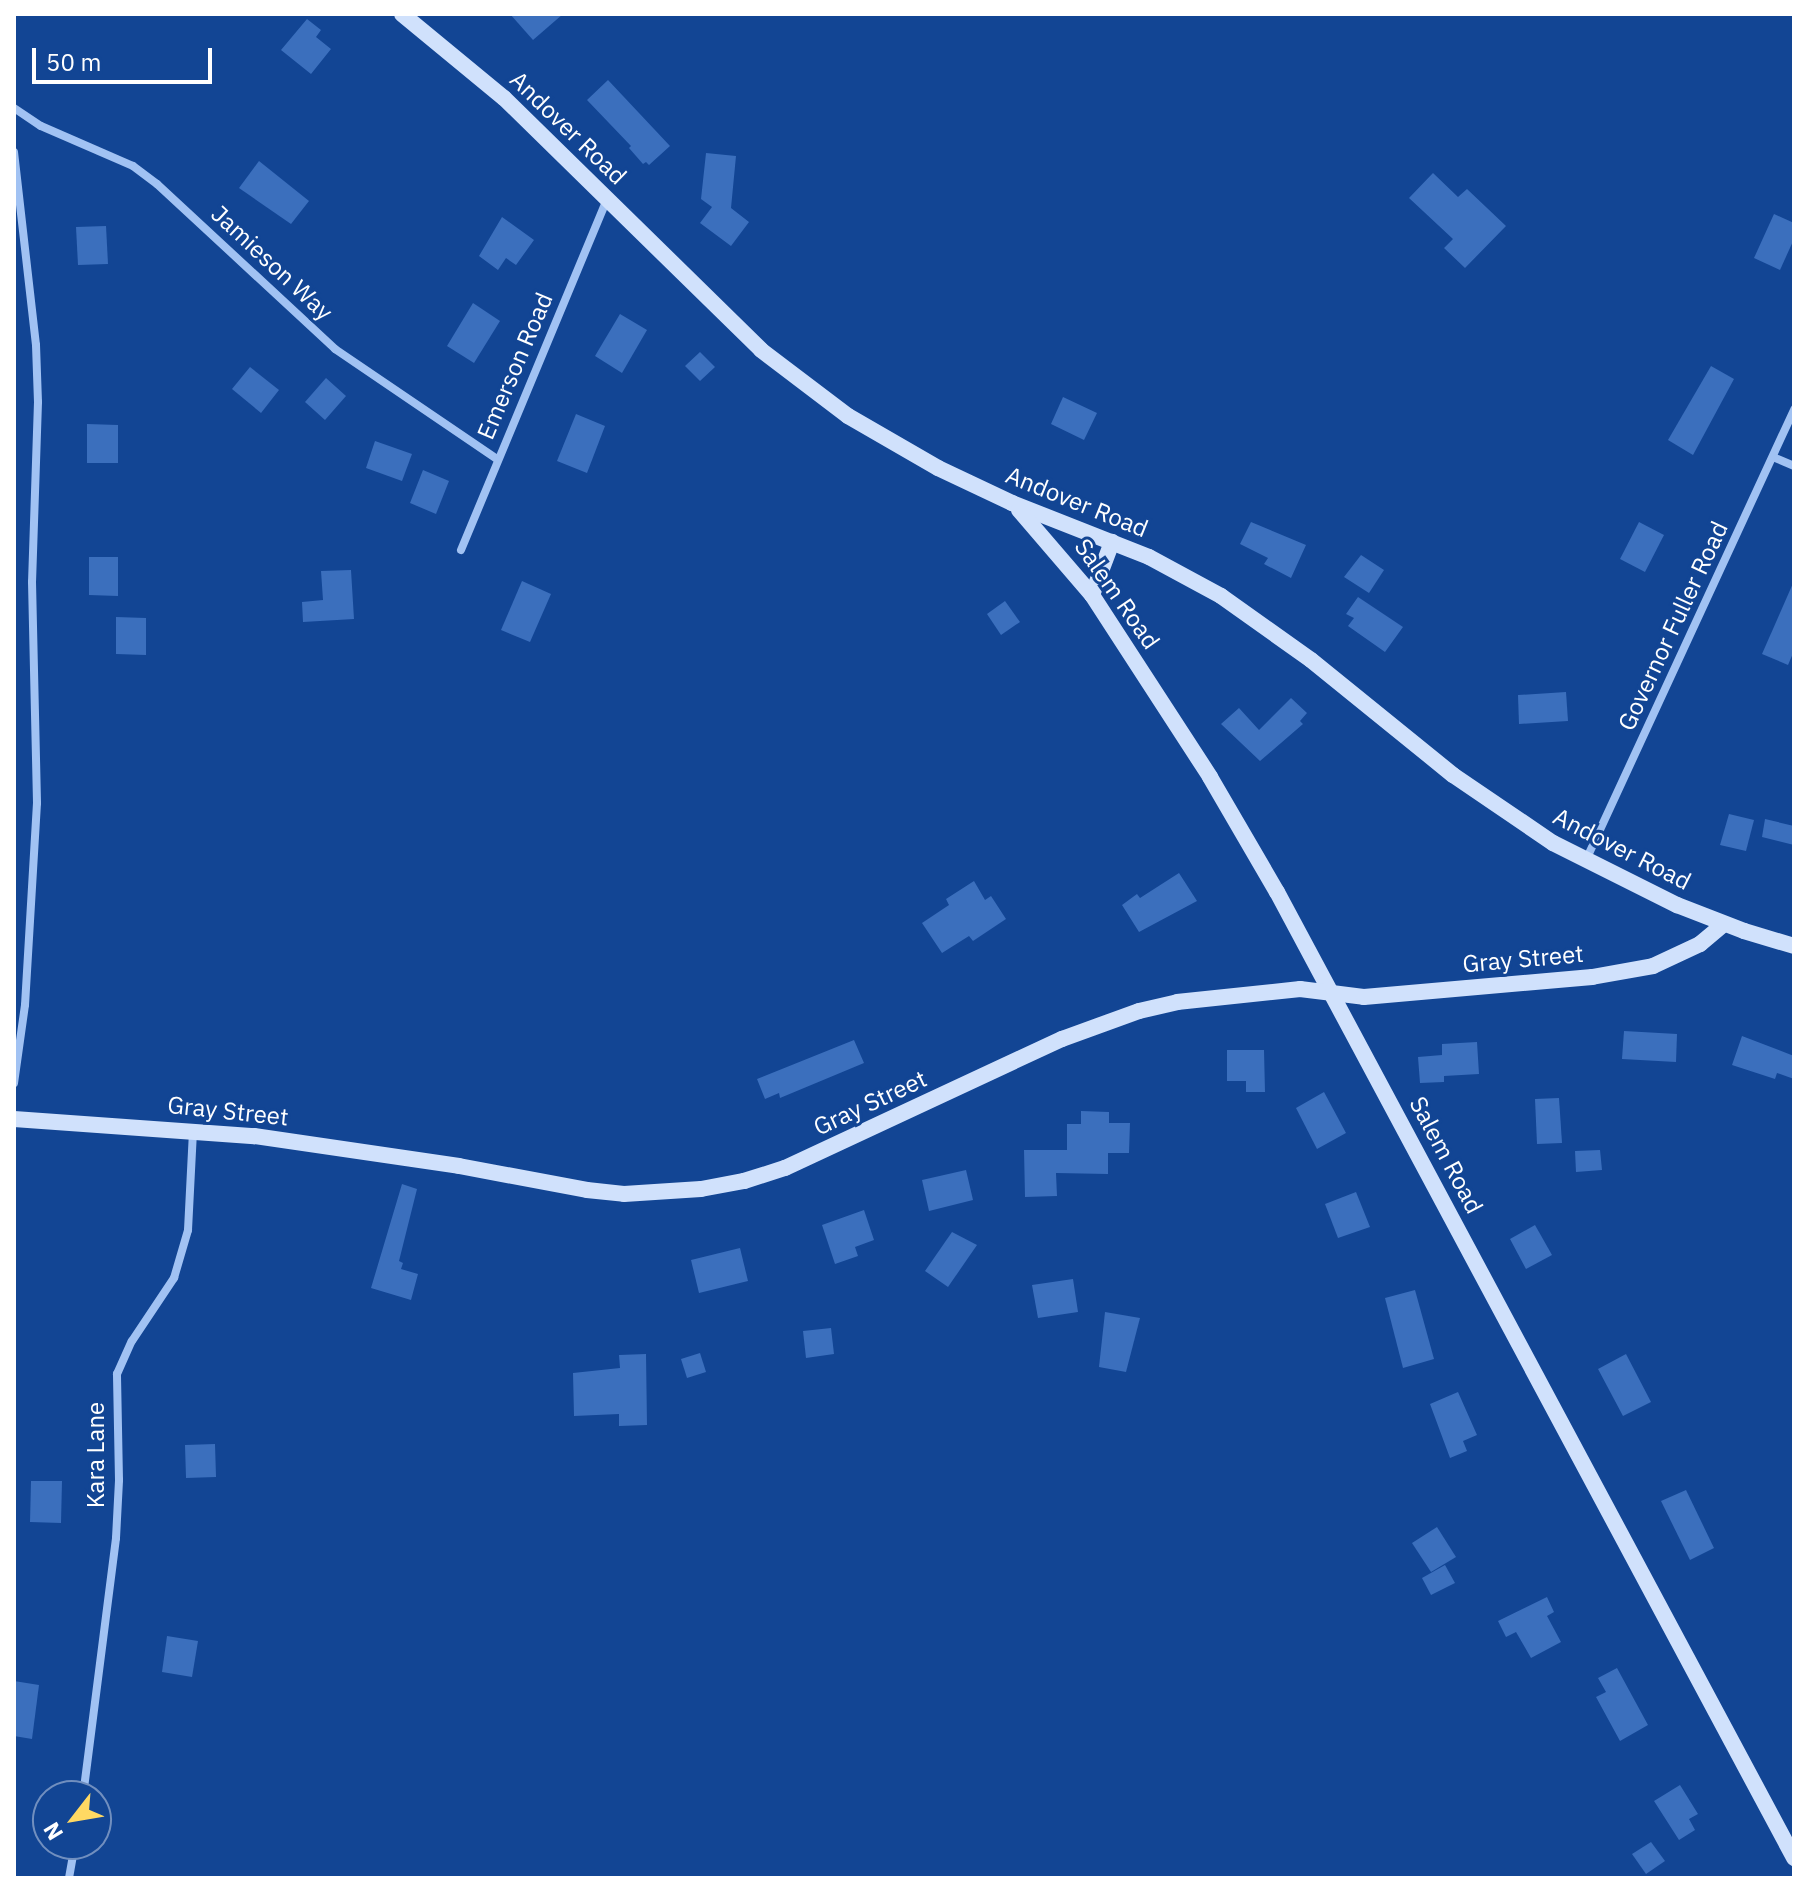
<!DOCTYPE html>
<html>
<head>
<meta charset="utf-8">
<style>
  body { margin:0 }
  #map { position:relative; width:1808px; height:1892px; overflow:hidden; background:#124594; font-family:"IBM Plex Sans",sans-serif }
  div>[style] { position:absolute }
  .building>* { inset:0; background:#3b6fbd }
  .minor>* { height:8px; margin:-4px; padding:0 4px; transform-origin:4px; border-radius:4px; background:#a1c2f3 }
  .secondary>* { height:16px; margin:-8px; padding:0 8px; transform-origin:8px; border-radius:8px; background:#d0e1fc }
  span { translate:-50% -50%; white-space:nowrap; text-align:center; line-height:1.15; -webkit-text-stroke:6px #124594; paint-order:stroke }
  .street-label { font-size:24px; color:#fff }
  .frame { position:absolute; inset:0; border:16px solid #fff; pointer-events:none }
  .north { position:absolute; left:32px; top:1780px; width:80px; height:80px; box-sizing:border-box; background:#124594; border:2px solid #718fbf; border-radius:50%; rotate:239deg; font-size:22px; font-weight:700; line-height:32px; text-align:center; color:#fff }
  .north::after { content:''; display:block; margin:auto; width:28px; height:36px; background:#ffd963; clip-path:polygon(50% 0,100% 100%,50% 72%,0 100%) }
  .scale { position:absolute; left:32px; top:48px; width:180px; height:36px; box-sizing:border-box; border:4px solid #fff; border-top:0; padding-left:10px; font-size:24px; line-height:28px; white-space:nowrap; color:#fff; -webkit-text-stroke:6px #124594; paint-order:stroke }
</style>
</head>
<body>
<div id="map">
  <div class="building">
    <i style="clip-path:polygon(510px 14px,563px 14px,533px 40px)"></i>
    <i style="clip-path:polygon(307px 19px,321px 30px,316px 37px,331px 49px,311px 74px,281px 50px)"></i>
    <i style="clip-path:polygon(608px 80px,670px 146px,649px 165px,646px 162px,643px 164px,629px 148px,631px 146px,587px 100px)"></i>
    <i style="clip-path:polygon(706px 153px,736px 156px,731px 208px,749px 222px,731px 246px,700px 223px,712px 207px,701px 199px)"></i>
    <i style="clip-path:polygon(259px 161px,309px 201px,291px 224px,239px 188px)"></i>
    <i style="clip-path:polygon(1433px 173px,1458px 197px,1467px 189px,1506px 226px,1465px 268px,1444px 248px,1453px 239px,1409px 198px)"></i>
    <i style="clip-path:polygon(1774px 214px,1794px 223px,1794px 239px,1780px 270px,1754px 258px)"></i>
    <i style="clip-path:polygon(502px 217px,534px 240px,516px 265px,506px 258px,498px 270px,479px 256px)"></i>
    <i style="clip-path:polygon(106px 226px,108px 264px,78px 265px,76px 227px)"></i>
    <i style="clip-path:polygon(473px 303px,500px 321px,474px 363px,447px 346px)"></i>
    <i style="clip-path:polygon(620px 314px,647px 330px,622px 373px,595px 356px)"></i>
    <i style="clip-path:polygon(700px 352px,715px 367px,700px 381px,685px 366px)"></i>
    <i style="clip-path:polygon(1711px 366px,1734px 379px,1693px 455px,1668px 440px)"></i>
    <i style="clip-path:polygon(250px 367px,279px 390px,261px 413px,232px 389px)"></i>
    <i style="clip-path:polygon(326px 378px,346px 396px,325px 420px,305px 402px)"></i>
    <i style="clip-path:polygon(1063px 397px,1097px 413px,1084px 440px,1051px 424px)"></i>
    <i style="clip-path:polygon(576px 414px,605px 426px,587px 473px,557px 461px)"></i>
    <i style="clip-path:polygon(87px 424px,118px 425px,118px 463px,87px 463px)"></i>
    <i style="clip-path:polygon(375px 441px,412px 454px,402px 481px,366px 468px)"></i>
    <i style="clip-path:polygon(423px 470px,449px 481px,436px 514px,410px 503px)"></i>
    <i style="clip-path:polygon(1251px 522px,1306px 545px,1291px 578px,1264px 564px,1268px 558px,1240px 544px)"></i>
    <i style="clip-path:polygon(1639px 522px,1664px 535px,1645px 572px,1620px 559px)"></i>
    <i style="clip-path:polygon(1361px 555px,1384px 570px,1369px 593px,1344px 577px)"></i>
    <i style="clip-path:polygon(89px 557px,118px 557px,118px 596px,89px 595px)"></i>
    <i style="clip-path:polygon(351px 570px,354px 619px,303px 622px,302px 602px,323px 600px,321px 571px)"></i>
    <i style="clip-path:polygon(522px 581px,551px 594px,530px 642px,501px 630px)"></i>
    <i style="clip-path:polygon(1794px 581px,1794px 651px,1788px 665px,1762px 654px)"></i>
    <i style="clip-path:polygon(1358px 597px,1403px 627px,1385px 652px,1348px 626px,1354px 618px,1346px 614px)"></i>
    <i style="clip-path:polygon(1005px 601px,1020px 622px,1001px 635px,987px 614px)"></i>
    <i style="clip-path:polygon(116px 617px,146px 618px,146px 655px,116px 654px)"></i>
    <i style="clip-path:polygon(1566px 692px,1568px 721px,1519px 724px,1518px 695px)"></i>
    <i style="clip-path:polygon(1291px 698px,1307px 713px,1300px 721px,1303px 724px,1260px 761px,1221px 724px,1239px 708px,1259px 730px)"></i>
    <i style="clip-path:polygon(1729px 814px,1754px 820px,1746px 851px,1720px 845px)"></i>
    <i style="clip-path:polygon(1765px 819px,1794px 826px,1794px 845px,1762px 837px)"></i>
    <i style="clip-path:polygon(1179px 873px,1197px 901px,1139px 932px,1122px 905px,1137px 894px,1140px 898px)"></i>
    <i style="clip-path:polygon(974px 881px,985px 900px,991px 896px,1006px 919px,973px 941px,969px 936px,942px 953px,922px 923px,949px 905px,946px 899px)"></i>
    <i style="clip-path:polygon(1624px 1031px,1677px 1034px,1676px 1062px,1622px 1059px)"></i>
    <i style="clip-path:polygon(1742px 1036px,1794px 1056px,1794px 1079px,1777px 1073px,1775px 1079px,1732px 1065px)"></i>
    <i style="clip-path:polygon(854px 1040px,864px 1063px,780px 1098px,779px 1093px,765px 1099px,757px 1079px)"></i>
    <i style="clip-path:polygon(1477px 1042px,1479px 1074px,1444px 1076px,1444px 1082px,1420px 1083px,1418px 1057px,1442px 1055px,1442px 1044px)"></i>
    <i style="clip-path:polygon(1227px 1050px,1264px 1050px,1265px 1092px,1246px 1092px,1246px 1081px,1227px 1081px)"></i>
    <i style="clip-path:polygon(1324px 1092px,1346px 1133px,1317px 1149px,1296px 1108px)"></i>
    <i style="clip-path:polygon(1559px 1098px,1562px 1143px,1537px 1144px,1535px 1099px)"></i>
    <i style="clip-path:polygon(1081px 1111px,1109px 1112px,1109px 1123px,1130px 1123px,1129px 1153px,1108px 1153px,1108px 1174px,1056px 1173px,1057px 1196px,1025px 1197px,1024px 1150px,1067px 1150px,1067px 1124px,1081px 1124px)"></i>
    <i style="clip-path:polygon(1600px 1150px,1602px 1170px,1576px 1172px,1575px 1151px)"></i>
    <i style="clip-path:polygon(966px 1170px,973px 1200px,929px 1211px,922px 1180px)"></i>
    <i style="clip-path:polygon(402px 1184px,417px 1189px,399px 1261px,403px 1263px,401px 1269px,418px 1274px,411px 1300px,371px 1288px)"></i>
    <i style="clip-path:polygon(1356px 1192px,1370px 1227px,1338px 1238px,1325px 1204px)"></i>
    <i style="clip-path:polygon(864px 1210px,874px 1240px,855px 1247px,858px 1256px,835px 1264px,822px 1225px)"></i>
    <i style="clip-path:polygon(1535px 1225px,1552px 1255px,1526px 1269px,1510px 1239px)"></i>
    <i style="clip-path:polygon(952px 1232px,977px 1245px,948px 1287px,925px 1271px)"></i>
    <i style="clip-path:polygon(740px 1248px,748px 1281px,699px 1293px,691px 1260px)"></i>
    <i style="clip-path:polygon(1073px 1279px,1078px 1312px,1038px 1318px,1032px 1285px)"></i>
    <i style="clip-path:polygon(1415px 1290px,1434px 1359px,1403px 1368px,1385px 1298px)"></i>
    <i style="clip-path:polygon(1105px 1312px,1140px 1318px,1126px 1372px,1099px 1367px)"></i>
    <i style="clip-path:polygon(831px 1328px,834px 1354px,806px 1358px,803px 1331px)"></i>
    <i style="clip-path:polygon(700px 1353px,706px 1372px,687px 1378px,681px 1359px)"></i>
    <i style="clip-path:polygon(646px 1354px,647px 1425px,619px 1426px,619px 1414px,574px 1416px,573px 1373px,620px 1368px,619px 1355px)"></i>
    <i style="clip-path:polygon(1626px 1354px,1651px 1402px,1623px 1416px,1598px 1369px)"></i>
    <i style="clip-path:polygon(1458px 1392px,1477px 1435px,1463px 1441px,1467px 1451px,1450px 1458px,1430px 1404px)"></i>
    <i style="clip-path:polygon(215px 1444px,216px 1477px,186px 1478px,185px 1445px)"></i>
    <i style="clip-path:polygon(31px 1481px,62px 1481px,61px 1523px,30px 1522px)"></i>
    <i style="clip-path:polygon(1686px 1490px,1714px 1548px,1690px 1560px,1661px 1501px)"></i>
    <i style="clip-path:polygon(1437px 1527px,1456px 1557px,1431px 1572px,1412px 1543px)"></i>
    <i style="clip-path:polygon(1445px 1565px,1455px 1583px,1431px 1595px,1422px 1578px)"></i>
    <i style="clip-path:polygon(1547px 1597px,1554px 1612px,1547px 1616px,1561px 1642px,1531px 1658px,1516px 1632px,1506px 1637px,1498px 1621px)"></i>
    <i style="clip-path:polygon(167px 1636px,198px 1641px,192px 1677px,162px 1672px)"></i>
    <i style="clip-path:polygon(1617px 1668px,1648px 1725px,1620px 1741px,1596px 1697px,1606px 1692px,1598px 1678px)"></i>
    <i style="clip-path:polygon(14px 1681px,39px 1685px,32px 1739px,14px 1736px)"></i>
    <i style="clip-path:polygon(1680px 1785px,1698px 1814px,1689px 1819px,1695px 1830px,1679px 1840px,1654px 1801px)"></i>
    <i style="clip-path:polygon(1651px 1842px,1665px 1861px,1646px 1874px,1632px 1854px)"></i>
  </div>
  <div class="minor">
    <i style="left:14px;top:108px;width:32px;rotate:34deg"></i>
    <i style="left:41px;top:126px;width:100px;rotate:23.5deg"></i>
    <i style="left:133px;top:166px;width:30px;rotate:37deg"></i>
    <i style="left:157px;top:184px;width:243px;rotate:42.8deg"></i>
    <i style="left:335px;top:349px;width:196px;rotate:34.2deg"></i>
    <i style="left:14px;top:152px;width:194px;rotate:83.5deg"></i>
    <i style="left:36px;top:345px;width:57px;rotate:88deg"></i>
    <i style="left:38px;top:402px;width:180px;rotate:91.9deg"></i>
    <i style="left:32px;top:582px;width:221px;rotate:88.7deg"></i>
    <i style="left:37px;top:803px;width:202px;rotate:93.4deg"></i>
    <i style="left:25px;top:1005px;width:79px;rotate:98deg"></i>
    <i style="left:1773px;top:457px;width:23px;rotate:23deg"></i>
    <i style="left:461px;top:550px;width:379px;rotate:-67.4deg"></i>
    <i style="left:1586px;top:860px;width:497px;rotate:-65.2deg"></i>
    <i style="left:83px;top:1796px;width:260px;rotate:-82.7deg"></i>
    <i style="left:116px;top:1538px;width:58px;rotate:-87deg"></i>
    <i style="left:119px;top:1480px;width:106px;rotate:-91.1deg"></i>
    <i style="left:117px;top:1374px;width:36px;rotate:-66deg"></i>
    <i style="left:132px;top:1341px;width:76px;rotate:-56.3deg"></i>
    <i style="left:174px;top:1278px;width:50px;rotate:-73.7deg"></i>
    <i style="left:188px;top:1230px;width:100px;rotate:-87.1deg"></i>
    <i style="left:69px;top:1878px;width:35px;rotate:-80deg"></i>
  </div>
  <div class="secondary">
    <i style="left:402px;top:14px;width:132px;rotate:39.5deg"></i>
    <i style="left:504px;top:98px;width:360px;rotate:44.4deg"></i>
    <i style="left:761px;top:350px;width:109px;rotate:37.2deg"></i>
    <i style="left:848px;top:416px;width:104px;rotate:30deg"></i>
    <i style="left:938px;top:468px;width:82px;rotate:25.3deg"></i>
    <i style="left:1012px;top:503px;width:147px;rotate:21.5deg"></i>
    <i style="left:1149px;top:557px;width:82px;rotate:28.4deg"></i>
    <i style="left:1221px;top:596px;width:110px;rotate:35.4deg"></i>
    <i style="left:1311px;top:660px;width:183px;rotate:39deg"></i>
    <i style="left:1453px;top:775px;width:121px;rotate:34.2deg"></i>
    <i style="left:1553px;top:843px;width:139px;rotate:26.6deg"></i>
    <i style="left:1677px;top:905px;width:72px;rotate:21.2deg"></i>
    <i style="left:1744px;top:931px;width:52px;rotate:16.7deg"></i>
    <i style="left:1019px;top:510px;width:112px;rotate:49.3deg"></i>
    <i style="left:1092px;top:595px;width:217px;rotate:57deg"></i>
    <i style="left:1210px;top:777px;width:133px;rotate:59.8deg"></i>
    <i style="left:1277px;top:892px;width:1096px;rotate:61.84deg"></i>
    <i style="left:1092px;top:595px;width:57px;rotate:-69.3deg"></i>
    <i style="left:14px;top:1119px;width:241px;rotate:4.1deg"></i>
    <i style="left:254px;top:1136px;width:207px;rotate:8.3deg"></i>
    <i style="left:459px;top:1166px;width:130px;rotate:10.6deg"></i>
    <i style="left:587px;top:1190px;width:37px;rotate:6deg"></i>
    <i style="left:624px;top:1194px;width:77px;rotate:-3.7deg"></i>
    <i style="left:701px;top:1189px;width:44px;rotate:-10.5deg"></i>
    <i style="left:744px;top:1181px;width:43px;rotate:-17.6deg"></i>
    <i style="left:785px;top:1168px;width:306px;rotate:-25deg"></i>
    <i style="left:1062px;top:1039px;width:82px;rotate:-20deg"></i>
    <i style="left:1139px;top:1011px;width:39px;rotate:-13deg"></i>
    <i style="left:1177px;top:1002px;width:124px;rotate:-6deg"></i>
    <i style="left:1300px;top:989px;width:64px;rotate:7.1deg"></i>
    <i style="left:1364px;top:997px;width:229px;rotate:-5deg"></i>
    <i style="left:1592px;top:977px;width:62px;rotate:-10.2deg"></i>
    <i style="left:1653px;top:966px;width:52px;rotate:-25.1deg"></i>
    <i style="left:1700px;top:944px;width:31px;rotate:-40deg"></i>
  </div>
  <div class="street-label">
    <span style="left:568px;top:128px;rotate:44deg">Andover Road</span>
    <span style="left:272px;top:263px;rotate:43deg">Jamieson Way</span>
    <span style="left:515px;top:366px;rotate:-67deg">Emerson Road</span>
    <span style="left:1077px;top:502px;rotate:22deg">Andover Road</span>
    <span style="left:1117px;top:594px;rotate:55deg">Salem Road</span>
    <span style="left:1673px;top:626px;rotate:-65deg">Governor Fuller Road</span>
    <span style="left:1622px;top:849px;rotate:27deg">Andover Road</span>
    <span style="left:1523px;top:959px;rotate:-5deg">Gray Street</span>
    <span style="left:870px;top:1103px;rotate:-25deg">Gray Street</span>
    <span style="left:228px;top:1111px;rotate:6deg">Gray Street</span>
    <span style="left:1446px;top:1155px;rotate:62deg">Salem Road</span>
    <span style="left:96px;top:1455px;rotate:-90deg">Kara Lane</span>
  </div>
  <div class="frame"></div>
  <div class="north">N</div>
  <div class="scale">50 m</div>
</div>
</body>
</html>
